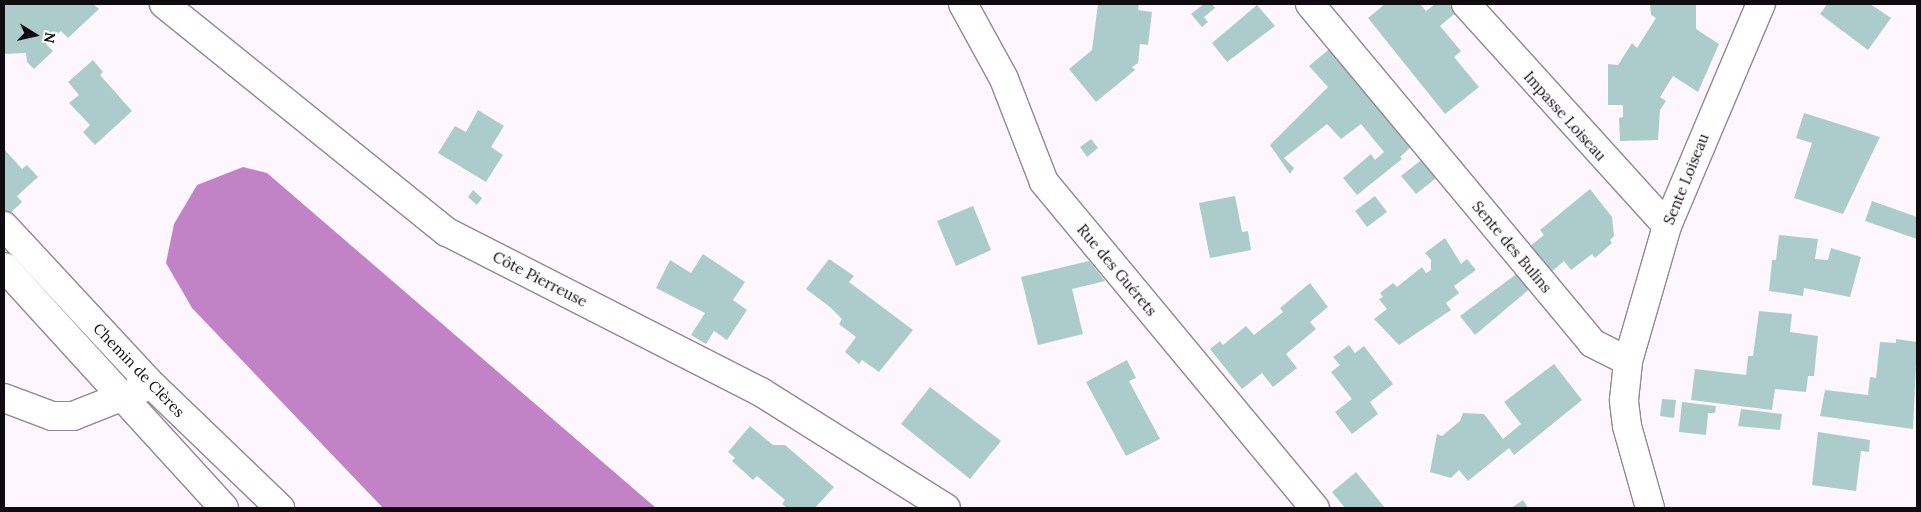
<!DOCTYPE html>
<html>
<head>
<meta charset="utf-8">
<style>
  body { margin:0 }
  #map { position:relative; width:1921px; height:512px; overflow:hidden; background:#fdf6fe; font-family:Lora,serif }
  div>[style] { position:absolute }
  .water>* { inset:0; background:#c182c6 }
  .building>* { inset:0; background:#accccb }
  .roads { filter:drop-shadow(1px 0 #968497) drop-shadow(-1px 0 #968497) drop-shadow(0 1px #968497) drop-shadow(0 -1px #968497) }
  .minor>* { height:28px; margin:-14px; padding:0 14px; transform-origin:14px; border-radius:14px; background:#fff }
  span { translate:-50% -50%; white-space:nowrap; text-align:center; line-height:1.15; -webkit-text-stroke:4px #fff; paint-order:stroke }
  .street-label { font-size:15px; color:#100a11 }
  .frame { position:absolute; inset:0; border:5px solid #100a11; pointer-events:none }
  .north { position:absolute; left:10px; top:10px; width:50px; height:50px; -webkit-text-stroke:4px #fff; paint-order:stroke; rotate:100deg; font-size:14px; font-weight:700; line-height:20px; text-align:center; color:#100a11 }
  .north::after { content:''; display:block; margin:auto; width:18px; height:22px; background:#100a11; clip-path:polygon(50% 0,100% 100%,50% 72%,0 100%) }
</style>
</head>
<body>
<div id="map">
  <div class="water">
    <i style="clip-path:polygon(243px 167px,267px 173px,656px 508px,383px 508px,192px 308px,166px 263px,174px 224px,197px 185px)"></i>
  </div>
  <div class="building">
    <i style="clip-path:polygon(4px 4px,93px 4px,99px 9px,68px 38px,61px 31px,46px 44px,53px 51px,34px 69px,27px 62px,26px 53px,4px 54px)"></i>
    <i style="clip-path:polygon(1098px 4px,1139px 4px,1138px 10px,1152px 12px,1148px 45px,1140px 44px,1138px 63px,1132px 67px,1135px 70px,1096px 102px,1069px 69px,1092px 50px)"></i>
    <i style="clip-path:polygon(1204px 4px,1212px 4px,1215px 8px,1204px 17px,1208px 22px,1202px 27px,1191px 14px)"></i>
    <i style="clip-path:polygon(1385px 4px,1420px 4px,1426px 11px,1435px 4px,1455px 4px,1460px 9px,1440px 26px,1461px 51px,1454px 57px,1479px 87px,1445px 114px,1368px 18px)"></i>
    <i style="clip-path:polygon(1650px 4px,1696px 4px,1696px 29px,1719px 44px,1698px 92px,1673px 76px,1660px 97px,1666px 101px,1660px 110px,1658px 140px,1620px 141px,1619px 118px,1623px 117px,1623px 105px,1608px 105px,1608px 64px,1618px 65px,1632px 43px,1637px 48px,1656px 18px,1651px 15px)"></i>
    <i style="clip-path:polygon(1827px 4px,1870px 4px,1891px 18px,1868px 50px,1820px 14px)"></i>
    <i style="clip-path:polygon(1257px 5px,1275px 26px,1227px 62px,1212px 43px)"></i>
    <i style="clip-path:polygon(1334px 45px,1414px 144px,1400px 157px,1402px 159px,1357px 195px,1343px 178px,1371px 154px,1375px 160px,1384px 152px,1361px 124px,1341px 139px,1327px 124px,1284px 158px,1294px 168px,1290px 174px,1270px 145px,1328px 87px,1309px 66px)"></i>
    <i style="clip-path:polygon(93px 60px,103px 72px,100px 75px,132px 111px,95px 145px,83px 132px,90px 125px,69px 103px,79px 95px,68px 82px)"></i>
    <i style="clip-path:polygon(478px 110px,504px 126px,491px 147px,503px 155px,486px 182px,438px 153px,455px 126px,466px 132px)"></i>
    <i style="clip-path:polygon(1804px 113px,1880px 137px,1843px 214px,1794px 198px,1812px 143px,1796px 138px)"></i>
    <i style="clip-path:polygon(1091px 139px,1098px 148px,1087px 157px,1080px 147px)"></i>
    <i style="clip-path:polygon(4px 149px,22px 169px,27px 165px,38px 177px,17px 196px,22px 202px,7px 216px,4px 212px)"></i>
    <i style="clip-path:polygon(1425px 157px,1440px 175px,1416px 194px,1401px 176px)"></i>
    <i style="clip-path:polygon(1590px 189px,1612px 217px,1614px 236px,1610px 240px,1612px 243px,1595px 258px,1592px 254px,1571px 270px,1564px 261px,1550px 273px,1529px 247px,1544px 235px,1540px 230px)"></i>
    <i style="clip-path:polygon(473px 190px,482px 198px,477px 205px,468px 197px)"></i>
    <i style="clip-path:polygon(1235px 196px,1242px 232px,1248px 231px,1251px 250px,1210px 258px,1199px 203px)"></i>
    <i style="clip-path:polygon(1375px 196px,1387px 212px,1367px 227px,1355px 211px)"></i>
    <i style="clip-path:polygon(1872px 201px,1917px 217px,1917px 239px,1865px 221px)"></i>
    <i style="clip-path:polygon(973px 206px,991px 250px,956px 266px,937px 221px)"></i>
    <i style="clip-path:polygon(1779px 235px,1818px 239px,1815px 259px,1828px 260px,1831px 248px,1861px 257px,1850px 297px,1804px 288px,1803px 296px,1769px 291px,1772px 260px,1776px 260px)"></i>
    <i style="clip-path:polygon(1445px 238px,1461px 264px,1467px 259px,1476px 270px,1454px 286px,1459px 293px,1446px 303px,1451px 310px,1399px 345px,1374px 319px,1387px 309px,1379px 299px,1383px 297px,1380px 293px,1393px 283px,1397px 287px,1422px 267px,1426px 273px,1431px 270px,1431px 260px,1425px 253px)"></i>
    <i style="clip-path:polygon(703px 254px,745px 282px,733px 300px,747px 310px,727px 340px,714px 331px,706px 344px,691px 335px,705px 313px,656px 288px,670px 260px,691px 273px)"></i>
    <i style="clip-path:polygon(829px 259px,854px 276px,849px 282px,913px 330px,879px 372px,862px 360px,859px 364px,845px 352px,856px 337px,839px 324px,842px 319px,830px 307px,806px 289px)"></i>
    <i style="clip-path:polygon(1089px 261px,1105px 281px,1072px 289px,1083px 334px,1038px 345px,1021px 277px)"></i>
    <i style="clip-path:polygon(1519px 272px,1532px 287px,1475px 335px,1460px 316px)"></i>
    <i style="clip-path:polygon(1310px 283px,1328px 307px,1310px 322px,1316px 329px,1286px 354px,1297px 368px,1273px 387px,1262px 373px,1242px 389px,1210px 349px,1220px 341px,1223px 345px,1246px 326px,1254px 335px,1283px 312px,1280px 308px)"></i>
    <i style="clip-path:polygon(1759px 311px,1792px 314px,1790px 332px,1818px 336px,1814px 376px,1808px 376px,1806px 392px,1775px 389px,1772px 410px,1691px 400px,1695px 369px,1746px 375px,1748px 356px,1753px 356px)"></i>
    <i style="clip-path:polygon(1896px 339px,1917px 342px,1913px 429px,1820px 416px,1825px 390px,1868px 395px,1870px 377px,1876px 378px,1880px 342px,1896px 343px)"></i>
    <i style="clip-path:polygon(1349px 345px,1355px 353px,1364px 346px,1393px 384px,1370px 402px,1378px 414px,1352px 434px,1335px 412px,1352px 399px,1331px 372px,1340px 365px,1333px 357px)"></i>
    <i style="clip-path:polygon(1127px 360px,1136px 378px,1129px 381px,1160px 439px,1126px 456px,1086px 382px)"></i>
    <i style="clip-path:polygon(1554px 364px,1582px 400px,1514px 455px,1509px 448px,1468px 481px,1459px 470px,1451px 478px,1430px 472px,1437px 434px,1442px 436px,1460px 421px,1463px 413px,1484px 414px,1503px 439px,1521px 424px,1504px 402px)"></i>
    <i style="clip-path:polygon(930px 387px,1001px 441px,970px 479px,901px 424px)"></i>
    <i style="clip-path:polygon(1662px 399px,1676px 400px,1674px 418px,1660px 416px)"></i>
    <i style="clip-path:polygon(1682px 402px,1716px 406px,1715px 413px,1708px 413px,1706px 435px,1679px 432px)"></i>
    <i style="clip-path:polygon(1741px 409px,1782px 414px,1780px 430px,1738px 426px)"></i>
    <i style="clip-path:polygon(750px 426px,773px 445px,785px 445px,834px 487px,815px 508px,787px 508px,782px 504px,785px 500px,757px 476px,753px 480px,732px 461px,735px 458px,728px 452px)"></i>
    <i style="clip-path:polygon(1818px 432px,1870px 440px,1869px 452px,1861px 451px,1856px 491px,1812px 485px)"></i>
    <i style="clip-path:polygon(1356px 472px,1385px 508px,1345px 508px,1332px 492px)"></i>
    <i style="clip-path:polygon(1523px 500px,1528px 508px,1511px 508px)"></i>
  </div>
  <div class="roads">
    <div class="minor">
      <i style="left:164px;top:4px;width:363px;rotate:38.9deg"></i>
      <i style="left:447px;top:232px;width:352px;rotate:27deg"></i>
      <i style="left:761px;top:392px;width:218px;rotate:32.1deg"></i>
      <i style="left:963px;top:4px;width:85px;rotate:61.3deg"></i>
      <i style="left:1004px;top:79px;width:110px;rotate:68.8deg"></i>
      <i style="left:1044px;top:182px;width:424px;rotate:50.3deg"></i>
      <i style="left:1310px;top:4px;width:441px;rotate:50.2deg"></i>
      <i style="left:1592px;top:343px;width:40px;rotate:26.6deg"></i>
      <i style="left:1466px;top:4px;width:299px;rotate:47.8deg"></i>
      <i style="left:4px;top:226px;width:217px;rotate:47.1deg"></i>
      <i style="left:152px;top:385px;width:178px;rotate:43.9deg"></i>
      <i style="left:4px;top:267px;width:326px;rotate:47.6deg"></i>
      <i style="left:4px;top:398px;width:51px;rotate:20.6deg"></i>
      <i style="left:52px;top:416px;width:21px"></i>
      <i style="left:73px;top:416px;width:71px;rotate:-21.5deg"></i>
      <i style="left:1650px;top:508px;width:85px;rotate:-105.7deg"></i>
      <i style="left:1627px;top:426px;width:26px;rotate:-97deg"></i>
      <i style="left:1624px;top:400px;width:39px;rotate:-84deg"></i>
      <i style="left:1628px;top:361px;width:141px;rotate:-73.9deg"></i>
      <i style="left:1667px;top:226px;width:241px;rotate:-67.1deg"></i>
    </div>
  </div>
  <div class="street-label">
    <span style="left:1565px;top:116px;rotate:48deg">Impasse Loiseau</span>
    <span style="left:1686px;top:179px;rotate:-68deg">Sente Loiseau</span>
    <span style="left:1512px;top:247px;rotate:50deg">Sente des Bulins</span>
    <span style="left:1117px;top:270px;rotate:50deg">Rue des Guérets</span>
    <span style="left:540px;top:279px;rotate:27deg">Côte Pierreuse</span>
    <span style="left:139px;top:370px;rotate:46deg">Chemin de Clères</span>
  </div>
  <div class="frame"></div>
  <div class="north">N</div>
</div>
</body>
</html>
